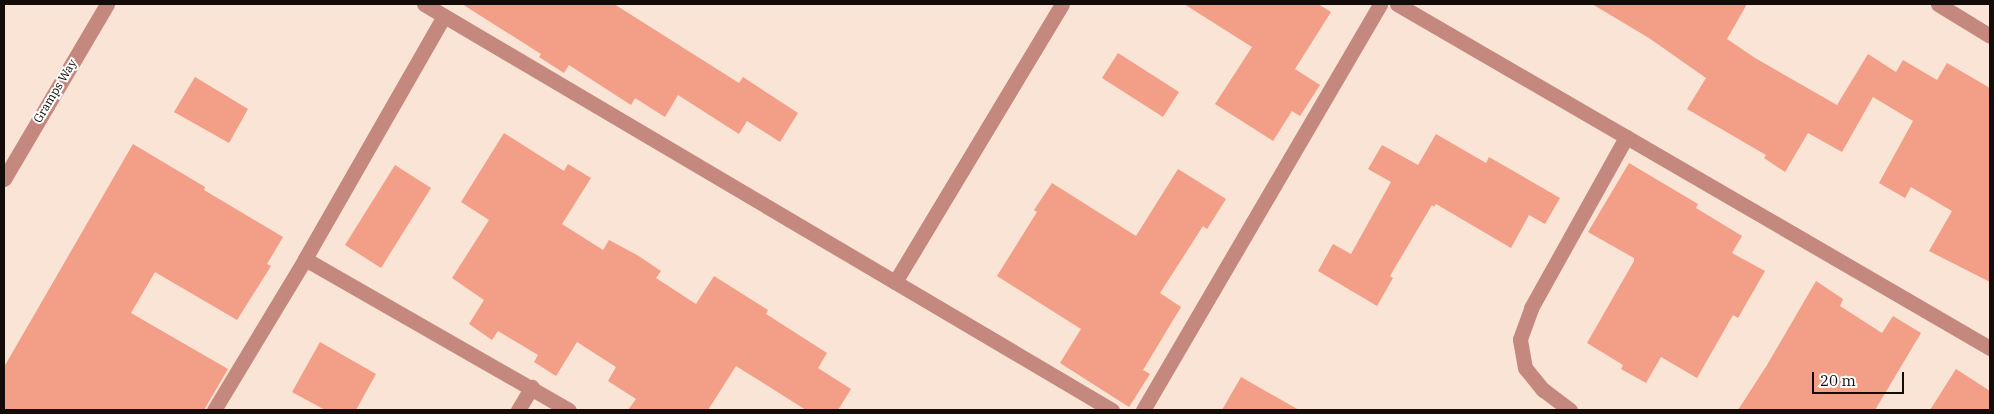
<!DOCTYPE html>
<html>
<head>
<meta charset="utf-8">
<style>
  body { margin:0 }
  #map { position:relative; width:1994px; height:414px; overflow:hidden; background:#f9e4d6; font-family:"IBM Plex Serif",serif }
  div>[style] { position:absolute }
  .building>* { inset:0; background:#f39e86 }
  .street>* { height:15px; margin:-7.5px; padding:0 7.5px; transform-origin:7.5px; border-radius:7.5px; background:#c4887f }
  span { translate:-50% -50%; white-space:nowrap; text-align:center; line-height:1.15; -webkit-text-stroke:4px #fff; paint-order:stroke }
  .street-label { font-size:12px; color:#130c08 }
  .frame { position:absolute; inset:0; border:5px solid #130c08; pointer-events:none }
  .scale { position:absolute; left:1812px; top:372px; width:92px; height:22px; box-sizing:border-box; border:2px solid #130c08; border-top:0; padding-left:6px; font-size:15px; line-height:18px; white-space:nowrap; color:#130c08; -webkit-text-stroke:4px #fff; paint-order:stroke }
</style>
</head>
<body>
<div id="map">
  <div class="building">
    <i style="clip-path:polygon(462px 4px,614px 4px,739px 83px,743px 77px,798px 113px,780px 142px,747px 121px,739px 134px,678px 95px,665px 117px,635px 98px,631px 105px,569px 65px,564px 73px,539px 57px,541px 54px)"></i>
    <i style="clip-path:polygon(1184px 4px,1318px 4px,1331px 12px,1295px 69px,1320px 85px,1300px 116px,1292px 111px,1273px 141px,1215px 104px,1252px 47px)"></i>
    <i style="clip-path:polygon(1592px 4px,1747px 4px,1727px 39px,1755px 58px,1837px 105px,1868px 54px,1896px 72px,1903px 60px,1937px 80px,1947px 63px,1990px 88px,1990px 282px,1929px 251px,1952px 211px,1911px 187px,1905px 198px,1879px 183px,1913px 121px,1873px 97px,1842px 152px,1808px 133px,1785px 172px,1764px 158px,1766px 155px,1687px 109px,1706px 78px,1649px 38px)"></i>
    <i style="clip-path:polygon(1118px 53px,1179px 92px,1163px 117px,1102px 78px)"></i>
    <i style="clip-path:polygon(195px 77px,248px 109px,229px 143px,174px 112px)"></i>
    <i style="clip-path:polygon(504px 133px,564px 171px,568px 164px,591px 178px,562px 224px,603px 250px,609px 240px,637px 255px,661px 271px,656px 278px,696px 304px,714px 276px,768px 310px,766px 314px,827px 353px,818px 368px,851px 389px,838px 410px,806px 410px,736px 366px,708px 410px,628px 410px,636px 399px,608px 381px,616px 367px,577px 342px,556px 376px,534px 362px,538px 355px,498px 331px,492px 340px,469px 324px,484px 300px,452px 278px,489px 220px,461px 202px)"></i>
    <i style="clip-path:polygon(1436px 134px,1486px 163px,1489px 157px,1560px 198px,1545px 224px,1529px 215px,1511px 248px,1436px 204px,1434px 207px,1432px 205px,1390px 276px,1393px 278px,1377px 306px,1318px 271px,1333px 244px,1351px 254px,1391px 182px,1368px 169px,1382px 145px,1418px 165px)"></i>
    <i style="clip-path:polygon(133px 144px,205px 187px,204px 190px,283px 237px,267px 264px,271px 266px,237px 320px,155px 272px,131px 313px,228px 369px,204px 410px,4px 410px,4px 367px)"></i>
    <i style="clip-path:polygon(1629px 163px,1698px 204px,1696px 208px,1742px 236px,1732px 253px,1765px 271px,1738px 318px,1733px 315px,1697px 378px,1661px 357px,1646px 383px,1621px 369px,1623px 365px,1587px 343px,1634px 261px,1634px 258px,1588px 232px)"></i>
    <i style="clip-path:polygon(395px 165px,431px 188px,381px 268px,345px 245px)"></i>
    <i style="clip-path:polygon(1178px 169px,1226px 199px,1207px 229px,1203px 226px,1160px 293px,1181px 307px,1143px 370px,1150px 374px,1129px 407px,1060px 363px,1081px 329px,997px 276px,1037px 212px,1034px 210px,1052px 183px,1136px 236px)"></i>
    <i style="clip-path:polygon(1816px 281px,1843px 299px,1840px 306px,1882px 333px,1893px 316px,1921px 333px,1875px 410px,1738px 410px,1767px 365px)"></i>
    <i style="clip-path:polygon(320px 342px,376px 374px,356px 410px,325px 410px,292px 392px)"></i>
    <i style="clip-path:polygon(1956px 369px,1990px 391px,1990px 410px,1930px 410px)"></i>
    <i style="clip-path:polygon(1241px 377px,1299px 410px,1222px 410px)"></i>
  </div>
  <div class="street">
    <i style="left:424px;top:4px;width:799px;rotate:30.55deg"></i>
    <i style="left:1397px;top:4px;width:686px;rotate:30.12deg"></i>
    <i style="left:1938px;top:4px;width:61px;rotate:31.6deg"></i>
    <i style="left:444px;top:16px;width:280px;rotate:119.8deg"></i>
    <i style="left:305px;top:259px;width:304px;rotate:29.8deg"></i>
    <i style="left:4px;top:179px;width:203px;rotate:-59.5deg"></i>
    <i style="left:895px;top:282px;width:324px;rotate:-59deg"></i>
    <i style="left:214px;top:410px;width:176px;rotate:-58.9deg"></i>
    <i style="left:518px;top:410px;width:27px;rotate:-59deg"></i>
    <i style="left:1143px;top:410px;width:470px;rotate:-59.7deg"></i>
    <i style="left:1570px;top:410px;width:34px;rotate:-143deg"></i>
    <i style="left:1543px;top:390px;width:28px;rotate:-129deg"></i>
    <i style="left:1525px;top:368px;width:29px;rotate:-100deg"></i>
    <i style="left:1520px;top:339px;width:33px;rotate:-70deg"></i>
    <i style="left:1531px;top:308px;width:196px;rotate:-60.9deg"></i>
  </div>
  <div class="street-label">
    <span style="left:55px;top:91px;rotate:-59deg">Gramps Way</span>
  </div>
  <div class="frame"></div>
  <div class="scale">20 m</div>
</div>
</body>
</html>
